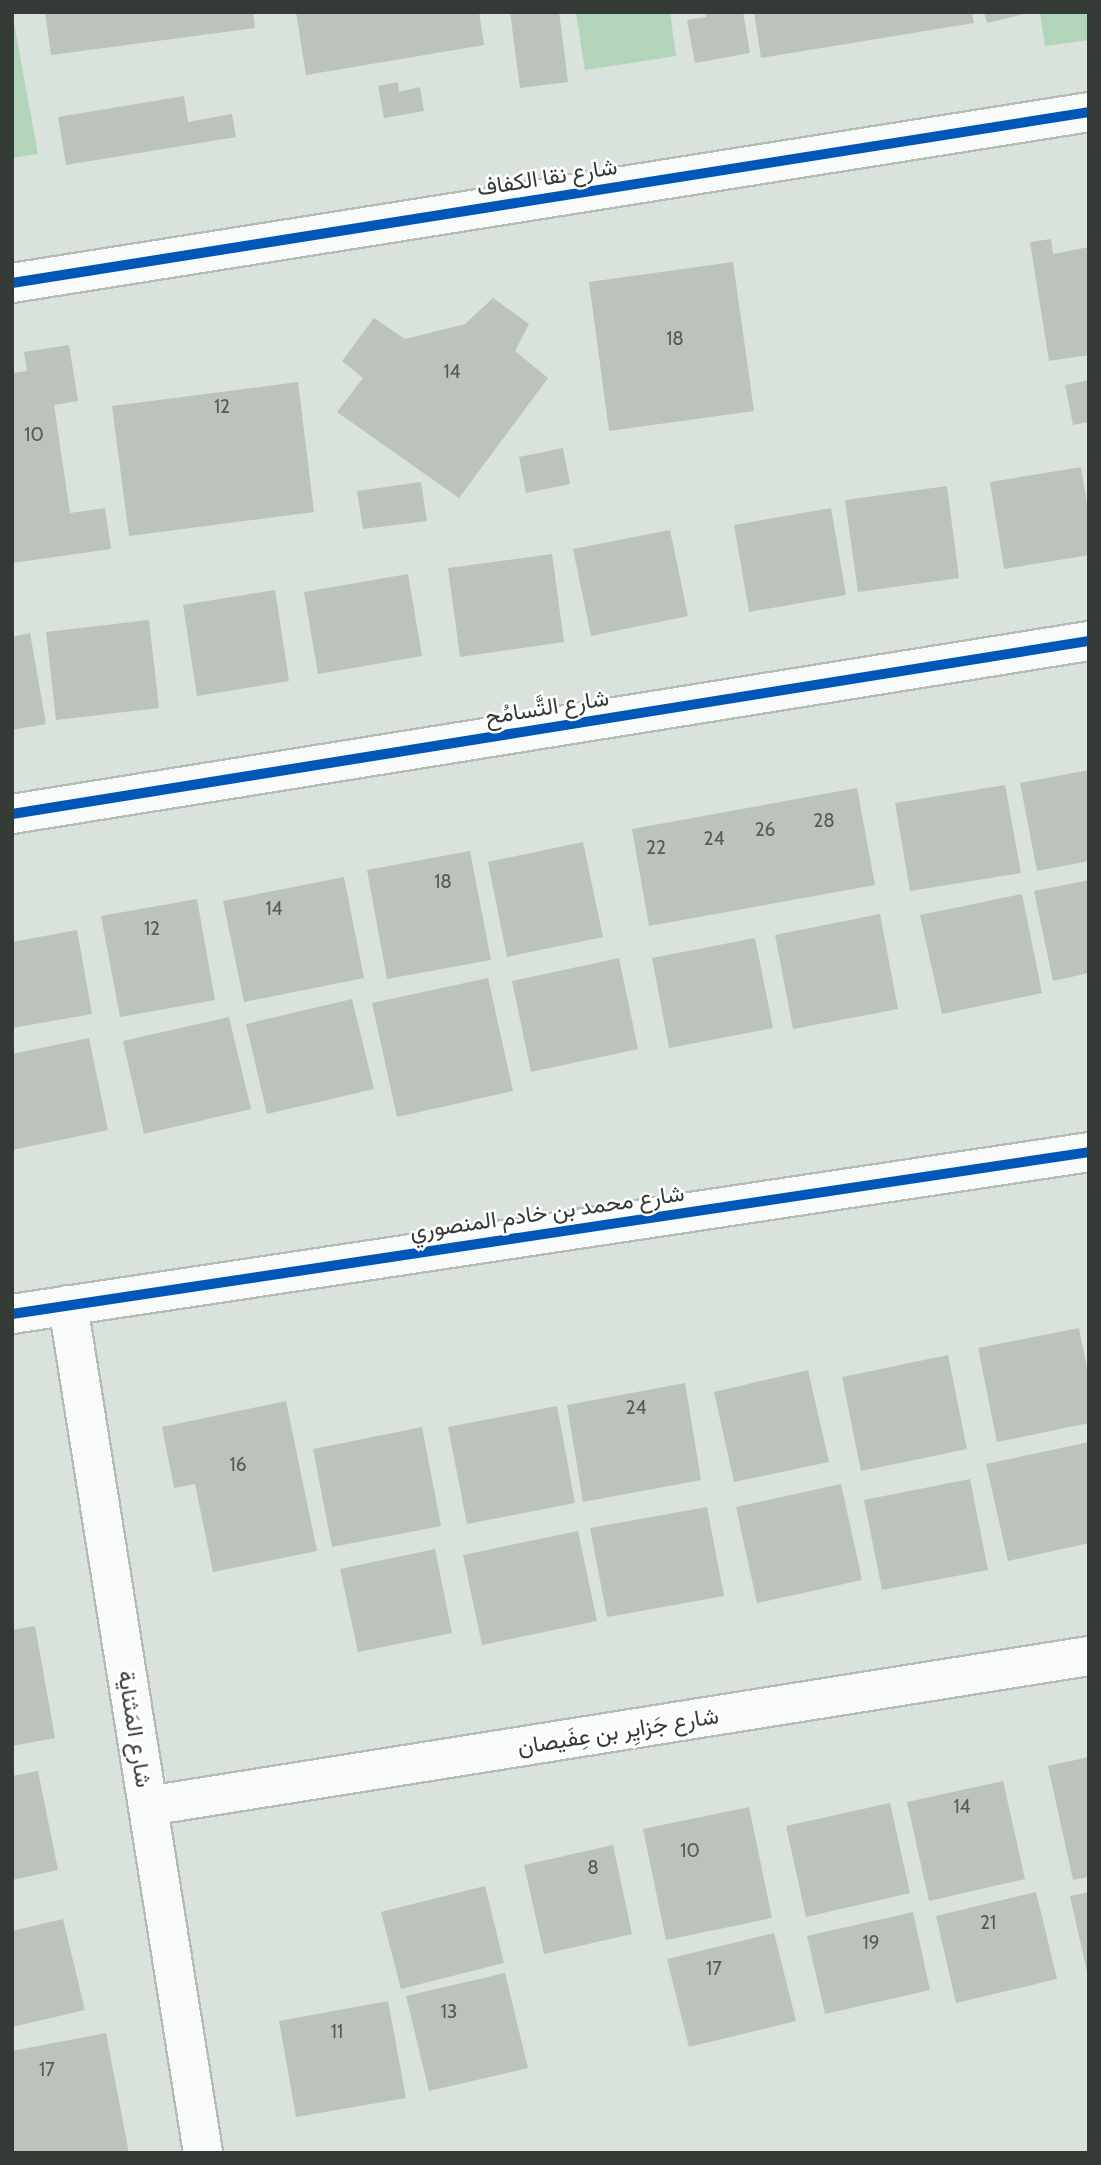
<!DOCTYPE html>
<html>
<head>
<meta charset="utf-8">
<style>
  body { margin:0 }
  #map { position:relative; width:1101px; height:2165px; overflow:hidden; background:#d9e2db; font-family:Cabin,Vazirmatn,sans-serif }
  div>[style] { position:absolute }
  .green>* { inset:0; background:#b2d4b9 }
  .building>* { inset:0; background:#bcc3bd }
  .roads { filter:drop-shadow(2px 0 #b5bcb7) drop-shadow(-2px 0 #b5bcb7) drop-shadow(0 2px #b5bcb7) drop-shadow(0 -2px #b5bcb7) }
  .street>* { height:38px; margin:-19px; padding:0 19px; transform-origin:19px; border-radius:19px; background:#f9fbfa }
  .cycleway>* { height:10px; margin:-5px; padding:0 5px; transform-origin:5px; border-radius:5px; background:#0057b8 }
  span { translate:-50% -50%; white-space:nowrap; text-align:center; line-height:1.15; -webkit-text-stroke:5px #fff; paint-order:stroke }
  .number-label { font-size:19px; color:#565d58 }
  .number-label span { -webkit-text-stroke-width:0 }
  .street-label { font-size:23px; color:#343b36 }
  .frame { position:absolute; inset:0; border:14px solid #343b36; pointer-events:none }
</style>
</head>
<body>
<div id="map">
  <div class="green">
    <i style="clip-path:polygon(12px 12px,38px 154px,12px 158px)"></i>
    <i style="clip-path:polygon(576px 12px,670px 12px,676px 56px,585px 70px)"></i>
    <i style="clip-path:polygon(1040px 12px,1089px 12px,1089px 40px,1045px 46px)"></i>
  </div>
  <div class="building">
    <i style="clip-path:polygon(45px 12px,253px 12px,255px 28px,51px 55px)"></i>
    <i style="clip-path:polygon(296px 12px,479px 12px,484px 45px,306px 75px)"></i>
    <i style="clip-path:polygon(510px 12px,559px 12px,568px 82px,520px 88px)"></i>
    <i style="clip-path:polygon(705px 12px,743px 12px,750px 53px,695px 63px,687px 20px,706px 17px)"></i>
    <i style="clip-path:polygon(754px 12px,972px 12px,974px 23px,761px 58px)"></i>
    <i style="clip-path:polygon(984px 12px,1029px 12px,1029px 13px,987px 23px)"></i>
    <i style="clip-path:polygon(398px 82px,399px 92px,420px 87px,424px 111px,384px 118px,378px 86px)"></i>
    <i style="clip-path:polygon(184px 96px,188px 122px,232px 114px,236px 137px,66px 165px,58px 117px)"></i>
    <i style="clip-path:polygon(1051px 239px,1053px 254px,1089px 247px,1089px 355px,1049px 361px,1030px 242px)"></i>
    <i style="clip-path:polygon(733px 262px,754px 411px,609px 431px,589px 282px)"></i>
    <i style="clip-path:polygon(493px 298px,529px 324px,515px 351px,548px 378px,459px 498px,337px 412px,363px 378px,342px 361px,374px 318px,405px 339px,465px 324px)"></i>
    <i style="clip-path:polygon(69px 345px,78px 401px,54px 405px,70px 513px,105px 508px,111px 549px,12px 563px,12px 373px,27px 371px,24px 352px)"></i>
    <i style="clip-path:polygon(1089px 380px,1089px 422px,1073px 425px,1065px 385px)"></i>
    <i style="clip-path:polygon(298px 382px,314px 512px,129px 536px,112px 406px)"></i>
    <i style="clip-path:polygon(563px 448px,570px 484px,526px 493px,519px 457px)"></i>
    <i style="clip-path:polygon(1081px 467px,1089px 516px,1089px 555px,1004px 569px,990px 482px)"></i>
    <i style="clip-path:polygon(421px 482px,427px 521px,363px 529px,357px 491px)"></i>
    <i style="clip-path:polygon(947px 486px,959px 578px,858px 592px,845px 500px)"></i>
    <i style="clip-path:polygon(831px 508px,846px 595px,749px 612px,734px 525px)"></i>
    <i style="clip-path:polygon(670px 530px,688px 616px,591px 636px,573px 549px)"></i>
    <i style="clip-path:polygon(552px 554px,564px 642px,460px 657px,448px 568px)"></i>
    <i style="clip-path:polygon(408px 574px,422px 656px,318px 674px,304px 592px)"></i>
    <i style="clip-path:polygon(275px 590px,289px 681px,197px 696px,183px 605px)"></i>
    <i style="clip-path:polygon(149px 620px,159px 708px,56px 720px,46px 632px)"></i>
    <i style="clip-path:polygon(30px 633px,46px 724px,12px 730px,12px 637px)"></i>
    <i style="clip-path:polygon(1089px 770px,1089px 861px,1037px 871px,1020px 783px)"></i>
    <i style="clip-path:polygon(1005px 785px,1021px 873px,910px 891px,895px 803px)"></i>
    <i style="clip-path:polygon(857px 788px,875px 885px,649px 926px,632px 829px)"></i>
    <i style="clip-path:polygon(583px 842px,603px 937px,507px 957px,488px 862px)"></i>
    <i style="clip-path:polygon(470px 851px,491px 960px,387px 979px,367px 870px)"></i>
    <i style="clip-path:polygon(344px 877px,364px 978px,244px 1002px,223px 901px)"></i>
    <i style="clip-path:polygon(1089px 880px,1089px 973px,1053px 981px,1034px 891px)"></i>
    <i style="clip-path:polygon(1022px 894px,1042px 993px,942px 1014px,920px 915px)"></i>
    <i style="clip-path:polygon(197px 899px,215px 1000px,120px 1017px,101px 916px)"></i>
    <i style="clip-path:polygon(880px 914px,898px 1009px,793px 1029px,775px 935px)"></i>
    <i style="clip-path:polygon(77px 930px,92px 1014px,12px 1028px,12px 942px)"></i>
    <i style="clip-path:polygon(755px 938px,773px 1028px,669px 1048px,652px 958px)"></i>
    <i style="clip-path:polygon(619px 958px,638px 1049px,531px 1072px,512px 981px)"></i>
    <i style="clip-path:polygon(488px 978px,513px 1091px,397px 1117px,372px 1003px)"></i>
    <i style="clip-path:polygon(352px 999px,374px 1089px,267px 1114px,246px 1024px)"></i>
    <i style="clip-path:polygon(229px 1017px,251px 1109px,144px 1134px,123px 1041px)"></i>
    <i style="clip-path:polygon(89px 1038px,108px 1130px,12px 1150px,12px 1054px)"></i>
    <i style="clip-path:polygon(1079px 1328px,1089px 1378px,1089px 1423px,997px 1442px,978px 1348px)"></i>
    <i style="clip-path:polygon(948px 1355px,967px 1449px,861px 1471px,842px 1377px)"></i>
    <i style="clip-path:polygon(808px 1370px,829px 1462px,734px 1482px,714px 1392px)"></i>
    <i style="clip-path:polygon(685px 1383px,701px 1480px,583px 1502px,567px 1405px)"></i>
    <i style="clip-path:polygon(286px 1401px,317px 1551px,213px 1572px,195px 1484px,174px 1488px,162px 1427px)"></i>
    <i style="clip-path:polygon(557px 1406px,575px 1503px,467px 1524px,448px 1427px)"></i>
    <i style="clip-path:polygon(422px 1427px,441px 1526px,332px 1547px,313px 1449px)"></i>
    <i style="clip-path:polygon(1089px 1442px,1089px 1543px,1008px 1561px,986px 1464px)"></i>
    <i style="clip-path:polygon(970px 1479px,988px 1570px,882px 1590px,864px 1500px)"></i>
    <i style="clip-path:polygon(841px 1484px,862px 1580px,757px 1603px,736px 1507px)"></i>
    <i style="clip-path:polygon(707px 1507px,724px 1596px,607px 1617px,590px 1528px)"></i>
    <i style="clip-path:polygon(578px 1531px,597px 1621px,482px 1645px,463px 1555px)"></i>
    <i style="clip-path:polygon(435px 1549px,452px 1633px,358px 1652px,340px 1569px)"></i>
    <i style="clip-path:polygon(35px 1626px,55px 1738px,12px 1746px,12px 1630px)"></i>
    <i style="clip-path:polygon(1089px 1757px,1089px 1877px,1073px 1880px,1048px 1766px)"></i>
    <i style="clip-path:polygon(38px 1771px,58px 1870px,12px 1880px,12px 1776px)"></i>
    <i style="clip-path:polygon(1003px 1781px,1025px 1879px,929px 1901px,907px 1802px)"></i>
    <i style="clip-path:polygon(890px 1803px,910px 1893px,806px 1917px,786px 1826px)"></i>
    <i style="clip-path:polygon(749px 1807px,772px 1918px,666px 1940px,643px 1829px)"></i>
    <i style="clip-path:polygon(613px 1845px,632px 1934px,544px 1954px,524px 1865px)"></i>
    <i style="clip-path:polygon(485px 1886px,504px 1963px,401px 1989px,381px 1912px)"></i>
    <i style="clip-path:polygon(1036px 1892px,1057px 1979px,956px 2003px,936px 1916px)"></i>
    <i style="clip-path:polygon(1089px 1892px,1089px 1976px,1088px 1976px,1070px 1896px)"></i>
    <i style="clip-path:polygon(913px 1912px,930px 1990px,825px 2014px,807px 1936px)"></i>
    <i style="clip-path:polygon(63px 1919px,85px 2010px,12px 2027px,12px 1931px)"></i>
    <i style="clip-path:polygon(774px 1933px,796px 2021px,689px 2047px,667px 1959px)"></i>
    <i style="clip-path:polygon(505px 1973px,528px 2068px,429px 2091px,406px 1996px)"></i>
    <i style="clip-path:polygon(388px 2001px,406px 2098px,296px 2117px,279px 2021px)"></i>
    <i style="clip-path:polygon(106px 2033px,129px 2153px,13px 2153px,12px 2051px)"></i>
  </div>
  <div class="roads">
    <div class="street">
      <i style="left:12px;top:283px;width:1090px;rotate:-9.02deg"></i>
      <i style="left:12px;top:814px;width:1091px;rotate:-9.13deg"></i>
      <i style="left:68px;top:1305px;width:859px;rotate:80.95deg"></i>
      <i style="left:12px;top:1314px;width:1089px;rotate:-8.55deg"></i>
      <i style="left:148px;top:1806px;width:953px;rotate:-9.06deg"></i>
    </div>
  </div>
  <div class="cycleway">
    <i style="left:12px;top:283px;width:1090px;rotate:-9.02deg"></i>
    <i style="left:12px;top:814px;width:1091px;rotate:-9.13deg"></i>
    <i style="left:12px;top:1314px;width:1089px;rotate:-8.55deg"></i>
  </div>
  <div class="number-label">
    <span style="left:675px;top:339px">18</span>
    <span style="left:452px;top:372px">14</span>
    <span style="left:222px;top:407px">12</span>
    <span style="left:34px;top:435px">10</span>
    <span style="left:824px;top:821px">28</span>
    <span style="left:765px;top:830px">26</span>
    <span style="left:714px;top:839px">24</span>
    <span style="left:656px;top:848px">22</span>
    <span style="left:443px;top:882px">18</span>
    <span style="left:274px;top:909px">14</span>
    <span style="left:152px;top:929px">12</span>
    <span style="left:636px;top:1408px">24</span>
    <span style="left:238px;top:1465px">16</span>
    <span style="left:962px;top:1807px">14</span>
    <span style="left:690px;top:1851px">10</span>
    <span style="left:593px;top:1868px">8</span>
    <span style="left:988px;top:1923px">21</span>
    <span style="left:871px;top:1943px">19</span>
    <span style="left:714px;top:1969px">17</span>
    <span style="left:449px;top:2012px">13</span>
    <span style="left:337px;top:2032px">11</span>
    <span style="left:47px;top:2070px">17</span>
  </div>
  <div class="street-label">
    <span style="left:547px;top:177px;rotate:-9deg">شارع نقا الكفاف</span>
    <span style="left:547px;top:707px;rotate:-9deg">شارع التَّسامُح</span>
    <span style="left:547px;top:1212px;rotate:-8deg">شارع محمد بن خادم المنصوري</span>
    <span style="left:135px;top:1729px;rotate:81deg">شارع المَثناية</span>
    <span style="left:618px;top:1731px;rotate:-9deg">شارع جَزايِر بن عِفَيصان</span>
  </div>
  <div class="frame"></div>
</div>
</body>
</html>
